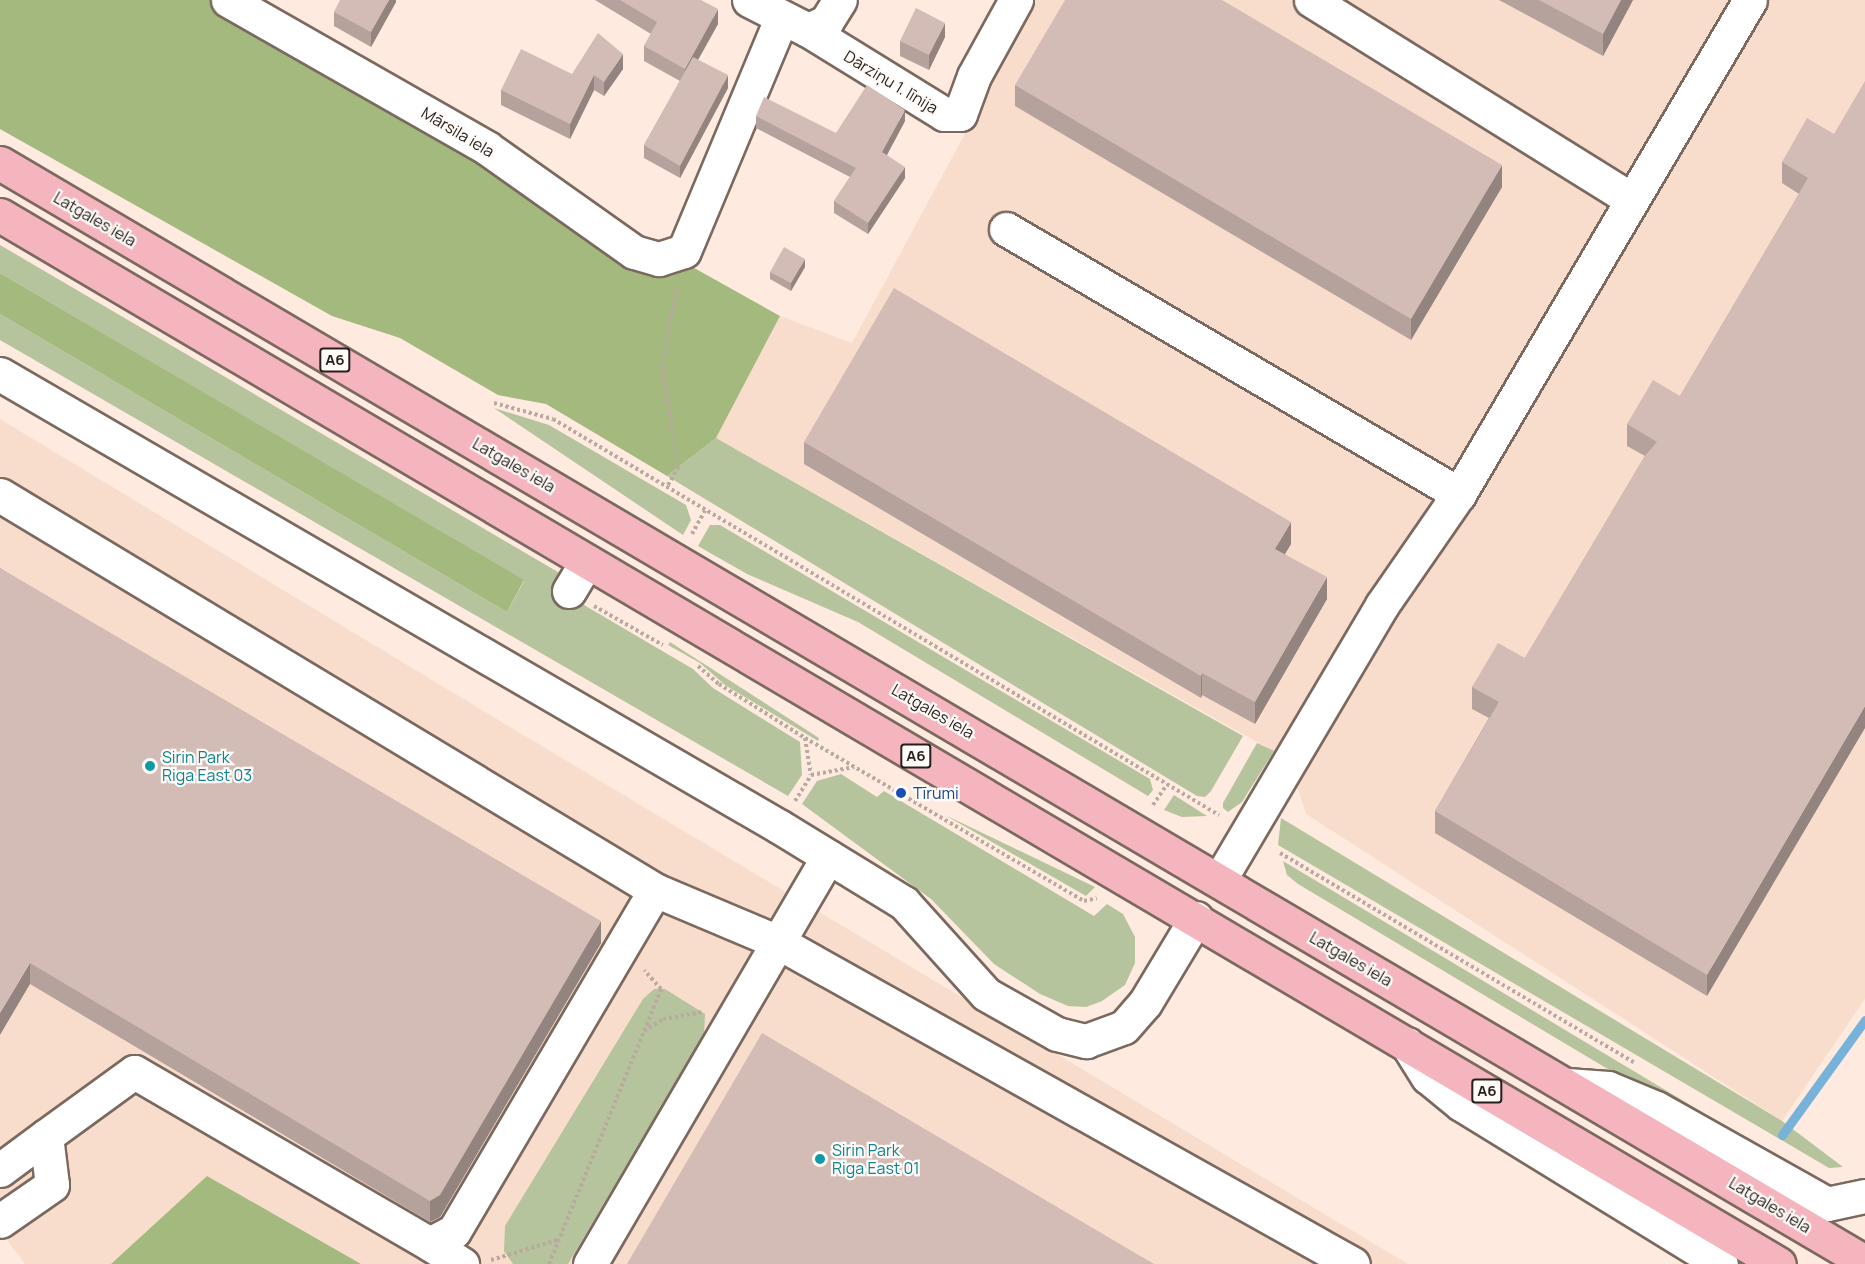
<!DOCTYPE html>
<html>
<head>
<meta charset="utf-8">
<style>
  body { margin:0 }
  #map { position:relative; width:1865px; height:1264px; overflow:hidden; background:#feeade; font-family:Manrope,sans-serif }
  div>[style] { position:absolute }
  .built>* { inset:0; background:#f8ddcc }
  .green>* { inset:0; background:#b5c49d }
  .forest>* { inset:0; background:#a3b97d }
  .stream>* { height:9px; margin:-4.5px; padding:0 4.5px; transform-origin:4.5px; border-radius:4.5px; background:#76b2d9 }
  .path>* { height:4px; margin-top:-2px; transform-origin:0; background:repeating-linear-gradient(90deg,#b9a99f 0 3px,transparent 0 6px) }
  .roads { filter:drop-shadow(2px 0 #7b695f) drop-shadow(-2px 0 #7b695f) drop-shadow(0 2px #7b695f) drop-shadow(0 -2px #7b695f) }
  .minor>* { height:33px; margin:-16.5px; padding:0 16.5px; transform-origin:16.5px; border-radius:16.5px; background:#fff }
  .highway>* { height:33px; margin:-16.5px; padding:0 16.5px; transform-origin:16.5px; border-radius:16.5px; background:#f4b5bf }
  .wall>* { inset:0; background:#b5a29d }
  .shaded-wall>* { inset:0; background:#94847f }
  .building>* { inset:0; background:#d3bcb6 }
  .dots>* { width:16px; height:16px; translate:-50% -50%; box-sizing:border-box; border:3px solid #fffbf8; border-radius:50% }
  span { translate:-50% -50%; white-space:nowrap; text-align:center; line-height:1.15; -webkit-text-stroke:4.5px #fffbf8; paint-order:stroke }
  .shield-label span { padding:2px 4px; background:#fffbf8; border:2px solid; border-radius:4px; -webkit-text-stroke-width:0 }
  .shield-label { font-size:15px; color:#261f1a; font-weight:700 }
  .street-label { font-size:16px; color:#261f1a }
  .culture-label { font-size:16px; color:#0d838f }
  .left { translate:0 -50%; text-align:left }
  .transit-label { font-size:16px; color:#164399 }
</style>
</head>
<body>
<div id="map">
  <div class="built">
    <i style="clip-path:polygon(1025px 0,1865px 0,1865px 999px,1782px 1121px,1306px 814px,1289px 760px,716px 438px,780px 316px,852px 343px,969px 126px)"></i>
    <i style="clip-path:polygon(0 419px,505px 724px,1408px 1264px,361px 1264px,207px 1176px,111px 1264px,25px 1264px,0 1231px)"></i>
  </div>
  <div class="green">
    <i style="clip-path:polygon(0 245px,563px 575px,555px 588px,693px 669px,713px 688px,800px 742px,802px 775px,788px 796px,0 340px,0 314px,507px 612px,524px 581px,0 273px)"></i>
    <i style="clip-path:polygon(494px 408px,549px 425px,686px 505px,691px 520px,683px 535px)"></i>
    <i style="clip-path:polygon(716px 438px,1243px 736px,1211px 791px,1205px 797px,1197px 796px,667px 476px)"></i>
    <i style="clip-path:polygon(710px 525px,720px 525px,1150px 779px,1153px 790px,1148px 796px,858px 622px,747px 574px,698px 546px)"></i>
    <i style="clip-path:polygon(670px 642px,819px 738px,818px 741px,725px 685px,700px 663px,668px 645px)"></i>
    <i style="clip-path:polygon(1257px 743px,1274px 751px,1242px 802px,1228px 812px,1223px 808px,1223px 803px)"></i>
    <i style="clip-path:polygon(841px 774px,877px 797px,884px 791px,1094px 916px,1107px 904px,1123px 914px,1135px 937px,1135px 963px,1125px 985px,1102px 1001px,1086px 1007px,1068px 1006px,1040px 994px,994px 964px,931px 899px,802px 804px,817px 781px)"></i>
    <i style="clip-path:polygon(1174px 795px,1207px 816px,1182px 817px,1164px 810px)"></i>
    <i style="clip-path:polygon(945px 815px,1095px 887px,1086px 896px)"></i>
    <i style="clip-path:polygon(1281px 818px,1782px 1121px,1843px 1167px,1829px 1168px,1278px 845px)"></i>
    <i style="clip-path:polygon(1283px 861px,1804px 1173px,1787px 1176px,1298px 884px,1287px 875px)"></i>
    <i style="clip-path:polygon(654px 989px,665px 989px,705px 1014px,704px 1035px,568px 1264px,513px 1264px,504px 1251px,505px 1226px,643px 999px)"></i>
  </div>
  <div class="forest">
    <i style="clip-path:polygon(0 0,215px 0,780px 316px,716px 438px,667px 476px,546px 404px,498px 395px,400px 338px,332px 316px,0 129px)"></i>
    <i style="clip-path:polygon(0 273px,524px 580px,507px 612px,0 314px)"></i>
    <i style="clip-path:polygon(207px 1176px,361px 1264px,111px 1264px)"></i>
  </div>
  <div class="stream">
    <i style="left:1782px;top:1135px;width:142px;rotate:-54.2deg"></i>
  </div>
  <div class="path">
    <i style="left:494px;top:403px;width:61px;rotate:15.2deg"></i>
    <i style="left:553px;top:419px;width:775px;rotate:30.74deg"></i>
    <i style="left:668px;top:485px;width:20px;rotate:-60deg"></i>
    <i style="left:678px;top:468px;width:103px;rotate:-98.9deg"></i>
    <i style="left:662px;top:366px;width:80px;rotate:-79.2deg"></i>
    <i style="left:692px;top:534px;width:29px;rotate:-61deg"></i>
    <i style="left:594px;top:606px;width:79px;rotate:29.5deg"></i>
    <i style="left:698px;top:666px;width:28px;rotate:41deg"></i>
    <i style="left:719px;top:684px;width:102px;rotate:32.1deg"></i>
    <i style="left:805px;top:738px;width:323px;rotate:30.3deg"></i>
    <i style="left:1084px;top:901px;width:13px;rotate:-13deg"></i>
    <i style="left:805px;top:738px;width:37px;rotate:81deg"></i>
    <i style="left:795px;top:801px;width:31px;rotate:-58deg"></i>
    <i style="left:811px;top:775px;width:44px;rotate:-10.5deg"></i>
    <i style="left:1153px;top:805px;width:25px;rotate:-56deg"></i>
    <i style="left:1280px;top:853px;width:411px;rotate:30.6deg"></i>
    <i style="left:644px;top:1031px;width:22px;rotate:-32deg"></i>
    <i style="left:663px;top:1019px;width:39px;rotate:-10deg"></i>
    <i style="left:491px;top:1260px;width:70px;rotate:-16.6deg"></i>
    <i style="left:549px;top:1264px;width:297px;rotate:-67.8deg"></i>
    <i style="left:661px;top:989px;width:25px;rotate:-132deg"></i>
  </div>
  <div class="roads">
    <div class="minor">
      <i style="left:228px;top:0;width:298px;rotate:29.7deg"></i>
      <i style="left:487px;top:148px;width:180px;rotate:35.3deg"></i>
      <i style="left:634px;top:252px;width:26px;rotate:16deg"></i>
      <i style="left:659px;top:259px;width:26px;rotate:-18deg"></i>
      <i style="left:684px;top:251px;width:251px;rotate:-67.3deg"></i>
      <i style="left:749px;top:0;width:66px;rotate:27deg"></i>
      <i style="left:808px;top:30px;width:20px;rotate:-24deg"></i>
      <i style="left:826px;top:22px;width:26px;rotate:-58deg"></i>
      <i style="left:1311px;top:0;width:378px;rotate:31.9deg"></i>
      <i style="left:808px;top:30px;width:160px;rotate:31.7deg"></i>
      <i style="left:944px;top:114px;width:16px"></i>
      <i style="left:960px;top:114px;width:40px;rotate:-69.8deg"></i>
      <i style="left:974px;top:76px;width:87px;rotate:-61.1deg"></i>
      <i style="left:1006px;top:229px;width:525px;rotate:30.33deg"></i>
      <i style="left:0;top:374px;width:902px;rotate:30.15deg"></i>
      <i style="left:780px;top:827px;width:145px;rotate:31.5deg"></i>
      <i style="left:904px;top:903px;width:122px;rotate:48deg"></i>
      <i style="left:986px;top:994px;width:81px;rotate:29.4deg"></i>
      <i style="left:1057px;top:1034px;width:30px;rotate:14deg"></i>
      <i style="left:1086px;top:1041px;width:40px;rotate:-20.2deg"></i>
      <i style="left:1124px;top:1027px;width:32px;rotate:-49deg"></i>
      <i style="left:1145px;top:1003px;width:99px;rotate:-59deg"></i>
      <i style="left:0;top:495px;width:765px;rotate:31.09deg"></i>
      <i style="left:655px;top:890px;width:396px;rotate:120.5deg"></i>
      <i style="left:454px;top:1231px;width:27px;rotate:152deg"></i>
      <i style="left:430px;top:1244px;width:342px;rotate:-149.8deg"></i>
      <i style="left:134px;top:1072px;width:109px;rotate:144deg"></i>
      <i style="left:46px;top:1136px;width:49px;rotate:83deg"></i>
      <i style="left:52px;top:1185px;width:63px;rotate:145.3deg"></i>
      <i style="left:569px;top:591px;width:33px;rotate:-59deg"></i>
      <i style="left:1220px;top:879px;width:318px;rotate:-59.4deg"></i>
      <i style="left:1382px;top:605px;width:135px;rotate:-55.3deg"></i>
      <i style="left:1459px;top:494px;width:573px;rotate:-59.5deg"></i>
      <i style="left:655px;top:890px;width:131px;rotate:22.9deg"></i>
      <i style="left:776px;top:941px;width:661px;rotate:29.24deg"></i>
      <i style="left:1407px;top:1044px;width:39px;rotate:58deg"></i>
      <i style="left:1428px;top:1077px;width:43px;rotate:39.3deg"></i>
      <i style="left:1461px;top:1104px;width:305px;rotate:31.6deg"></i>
      <i style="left:1567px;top:1085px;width:41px;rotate:4.2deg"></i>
      <i style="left:1608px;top:1088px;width:52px;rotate:22.6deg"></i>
      <i style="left:1656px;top:1108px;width:196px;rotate:29.3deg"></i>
      <i style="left:1827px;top:1204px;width:39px;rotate:-12deg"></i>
      <i style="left:0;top:1170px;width:57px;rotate:-36.5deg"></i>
      <i style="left:430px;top:1244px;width:38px;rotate:32deg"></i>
      <i style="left:590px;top:1264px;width:472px;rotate:-59.7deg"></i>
    </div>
    <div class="highway">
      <i style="left:0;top:163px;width:2165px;rotate:30.51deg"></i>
      <i style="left:0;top:215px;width:2065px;rotate:30.53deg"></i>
    </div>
  </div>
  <div class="wall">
    <i style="clip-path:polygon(396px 0,396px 2px,371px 47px,334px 26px,334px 12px)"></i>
    <i style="clip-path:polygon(595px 0,701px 0,718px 24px,698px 60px,728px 88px,680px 178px,644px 158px,644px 145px,680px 81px,644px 61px,644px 46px,651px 34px)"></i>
    <i style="clip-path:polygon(1499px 0,1633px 0,1603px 56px)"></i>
    <i style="clip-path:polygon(945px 37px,929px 70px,900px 56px,900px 41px)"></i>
    <i style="clip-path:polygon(623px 69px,604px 96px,594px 90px,570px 139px,501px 105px,501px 90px)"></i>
    <i style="clip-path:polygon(1015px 85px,1502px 187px,1411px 340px,1015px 106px)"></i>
    <i style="clip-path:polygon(756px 116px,836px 133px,905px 121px,887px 155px,905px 178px,868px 234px,834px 213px,834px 201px,850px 177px,756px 128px)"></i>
    <i style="clip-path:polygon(1834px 134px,1707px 996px,1435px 833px,1435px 811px,1489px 718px,1472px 709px,1472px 687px,1525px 658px,1645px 456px,1627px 446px,1627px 424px,1680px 396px,1799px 194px,1782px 183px,1782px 162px)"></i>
    <i style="clip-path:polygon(805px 267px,791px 291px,770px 279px,770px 272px)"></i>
    <i style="clip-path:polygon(804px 442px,1291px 544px,1285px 554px,1327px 599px,1255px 724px,1202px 695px,1201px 698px,804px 464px)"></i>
    <i style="clip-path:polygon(0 568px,601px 943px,440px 1217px,430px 1222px,30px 984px)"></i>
  </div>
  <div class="shaded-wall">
    <i style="clip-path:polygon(389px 0,396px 0,396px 2px,371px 47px,371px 32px)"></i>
    <i style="clip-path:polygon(1621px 0,1633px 0,1603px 56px,1603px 34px)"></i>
    <i style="clip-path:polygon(718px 9px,718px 24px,685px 83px,685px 69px)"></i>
    <i style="clip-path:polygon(945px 23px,945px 37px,929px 70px,929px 55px)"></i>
    <i style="clip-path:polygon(623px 54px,623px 69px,604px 96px,604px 82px)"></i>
    <i style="clip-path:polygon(594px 75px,594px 90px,570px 139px,570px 124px)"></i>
    <i style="clip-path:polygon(728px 75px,728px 88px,680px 178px,680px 166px)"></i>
    <i style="clip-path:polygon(905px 110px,905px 121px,882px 164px,882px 152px)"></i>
    <i style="clip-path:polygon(1502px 165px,1502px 187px,1411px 340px,1411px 319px)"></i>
    <i style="clip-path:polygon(905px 167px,905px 178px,868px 234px,868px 223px)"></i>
    <i style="clip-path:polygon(805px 259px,805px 267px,791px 291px,791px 283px)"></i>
    <i style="clip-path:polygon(1291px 522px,1291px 544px,1275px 570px,1275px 549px)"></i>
    <i style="clip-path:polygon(1327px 577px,1327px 599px,1255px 724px,1255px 702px)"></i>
    <i style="clip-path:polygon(1202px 673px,1202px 695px,1201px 698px,1201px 676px)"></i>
    <i style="clip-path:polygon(1865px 706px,1865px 728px,1707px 996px,1707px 975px)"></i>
    <i style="clip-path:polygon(601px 921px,601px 943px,440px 1217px,430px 1222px,430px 1201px)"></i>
    <i style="clip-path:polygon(30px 963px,30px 984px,0 1035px,0 1013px)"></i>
  </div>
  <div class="building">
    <i style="clip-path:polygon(340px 0,389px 0,371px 32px,334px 12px)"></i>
    <i style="clip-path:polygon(620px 0,701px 0,718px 9px,685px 69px,644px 46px,657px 22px)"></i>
    <i style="clip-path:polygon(1065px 0,1222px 0,1502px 165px,1411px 319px,1015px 85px)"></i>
    <i style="clip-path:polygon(1539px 0,1621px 0,1603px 34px)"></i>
    <i style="clip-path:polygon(916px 8px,945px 23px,929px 55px,900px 41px)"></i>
    <i style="clip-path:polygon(598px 33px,623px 54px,604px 82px,594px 75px,570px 124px,501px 90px,521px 49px,572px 74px)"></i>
    <i style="clip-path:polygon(693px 57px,728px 75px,680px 166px,644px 145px)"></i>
    <i style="clip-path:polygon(1865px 81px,1865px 706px,1707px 975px,1435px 811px,1499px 702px,1472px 687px,1498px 643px,1525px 658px,1644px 457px,1657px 442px,1627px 424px,1653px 380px,1680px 396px,1808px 178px,1782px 162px,1807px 118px,1834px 134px)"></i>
    <i style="clip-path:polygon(867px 85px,905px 110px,882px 152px,905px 167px,868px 223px,834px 201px,856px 168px,756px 116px,764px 97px,836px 133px)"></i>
    <i style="clip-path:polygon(784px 247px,805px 259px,791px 283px,770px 272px)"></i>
    <i style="clip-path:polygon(894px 288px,1291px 522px,1275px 549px,1327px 577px,1255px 702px,1202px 673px,1201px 676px,804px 442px)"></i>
    <i style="clip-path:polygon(0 568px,601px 921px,440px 1195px,430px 1201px,30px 963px,0 1013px)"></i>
    <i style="clip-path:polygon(762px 1033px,1154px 1264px,627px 1264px)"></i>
  </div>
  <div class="dots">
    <i style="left:150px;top:766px;background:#0f9aa8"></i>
    <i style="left:901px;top:793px;background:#1a4fb4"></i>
    <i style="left:820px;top:1159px;background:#0f9aa8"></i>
  </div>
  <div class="shield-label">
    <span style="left:335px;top:360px">A6</span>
    <span style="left:916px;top:756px">A6</span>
    <span style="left:1487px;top:1091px">A6</span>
  </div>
  <div class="street-label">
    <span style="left:891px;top:82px;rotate:31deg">Dārziņu 1. līnija</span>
    <span style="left:458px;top:132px;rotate:31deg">Mārsila iela</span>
    <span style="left:95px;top:219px;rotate:30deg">Latgales iela</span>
    <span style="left:514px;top:465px;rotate:30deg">Latgales iela</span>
    <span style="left:933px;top:711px;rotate:30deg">Latgales iela</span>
    <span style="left:1351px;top:959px;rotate:30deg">Latgales iela</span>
    <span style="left:1770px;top:1205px;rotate:31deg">Latgales iela</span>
  </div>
  <div class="culture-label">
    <span class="left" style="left:162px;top:766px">Sirin Park<br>Riga East 03</span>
    <span class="left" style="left:832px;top:1159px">Sirin Park<br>Riga East 01</span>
  </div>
  <div class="transit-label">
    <span class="left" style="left:913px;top:793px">Tīrumi</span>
  </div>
</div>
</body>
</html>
